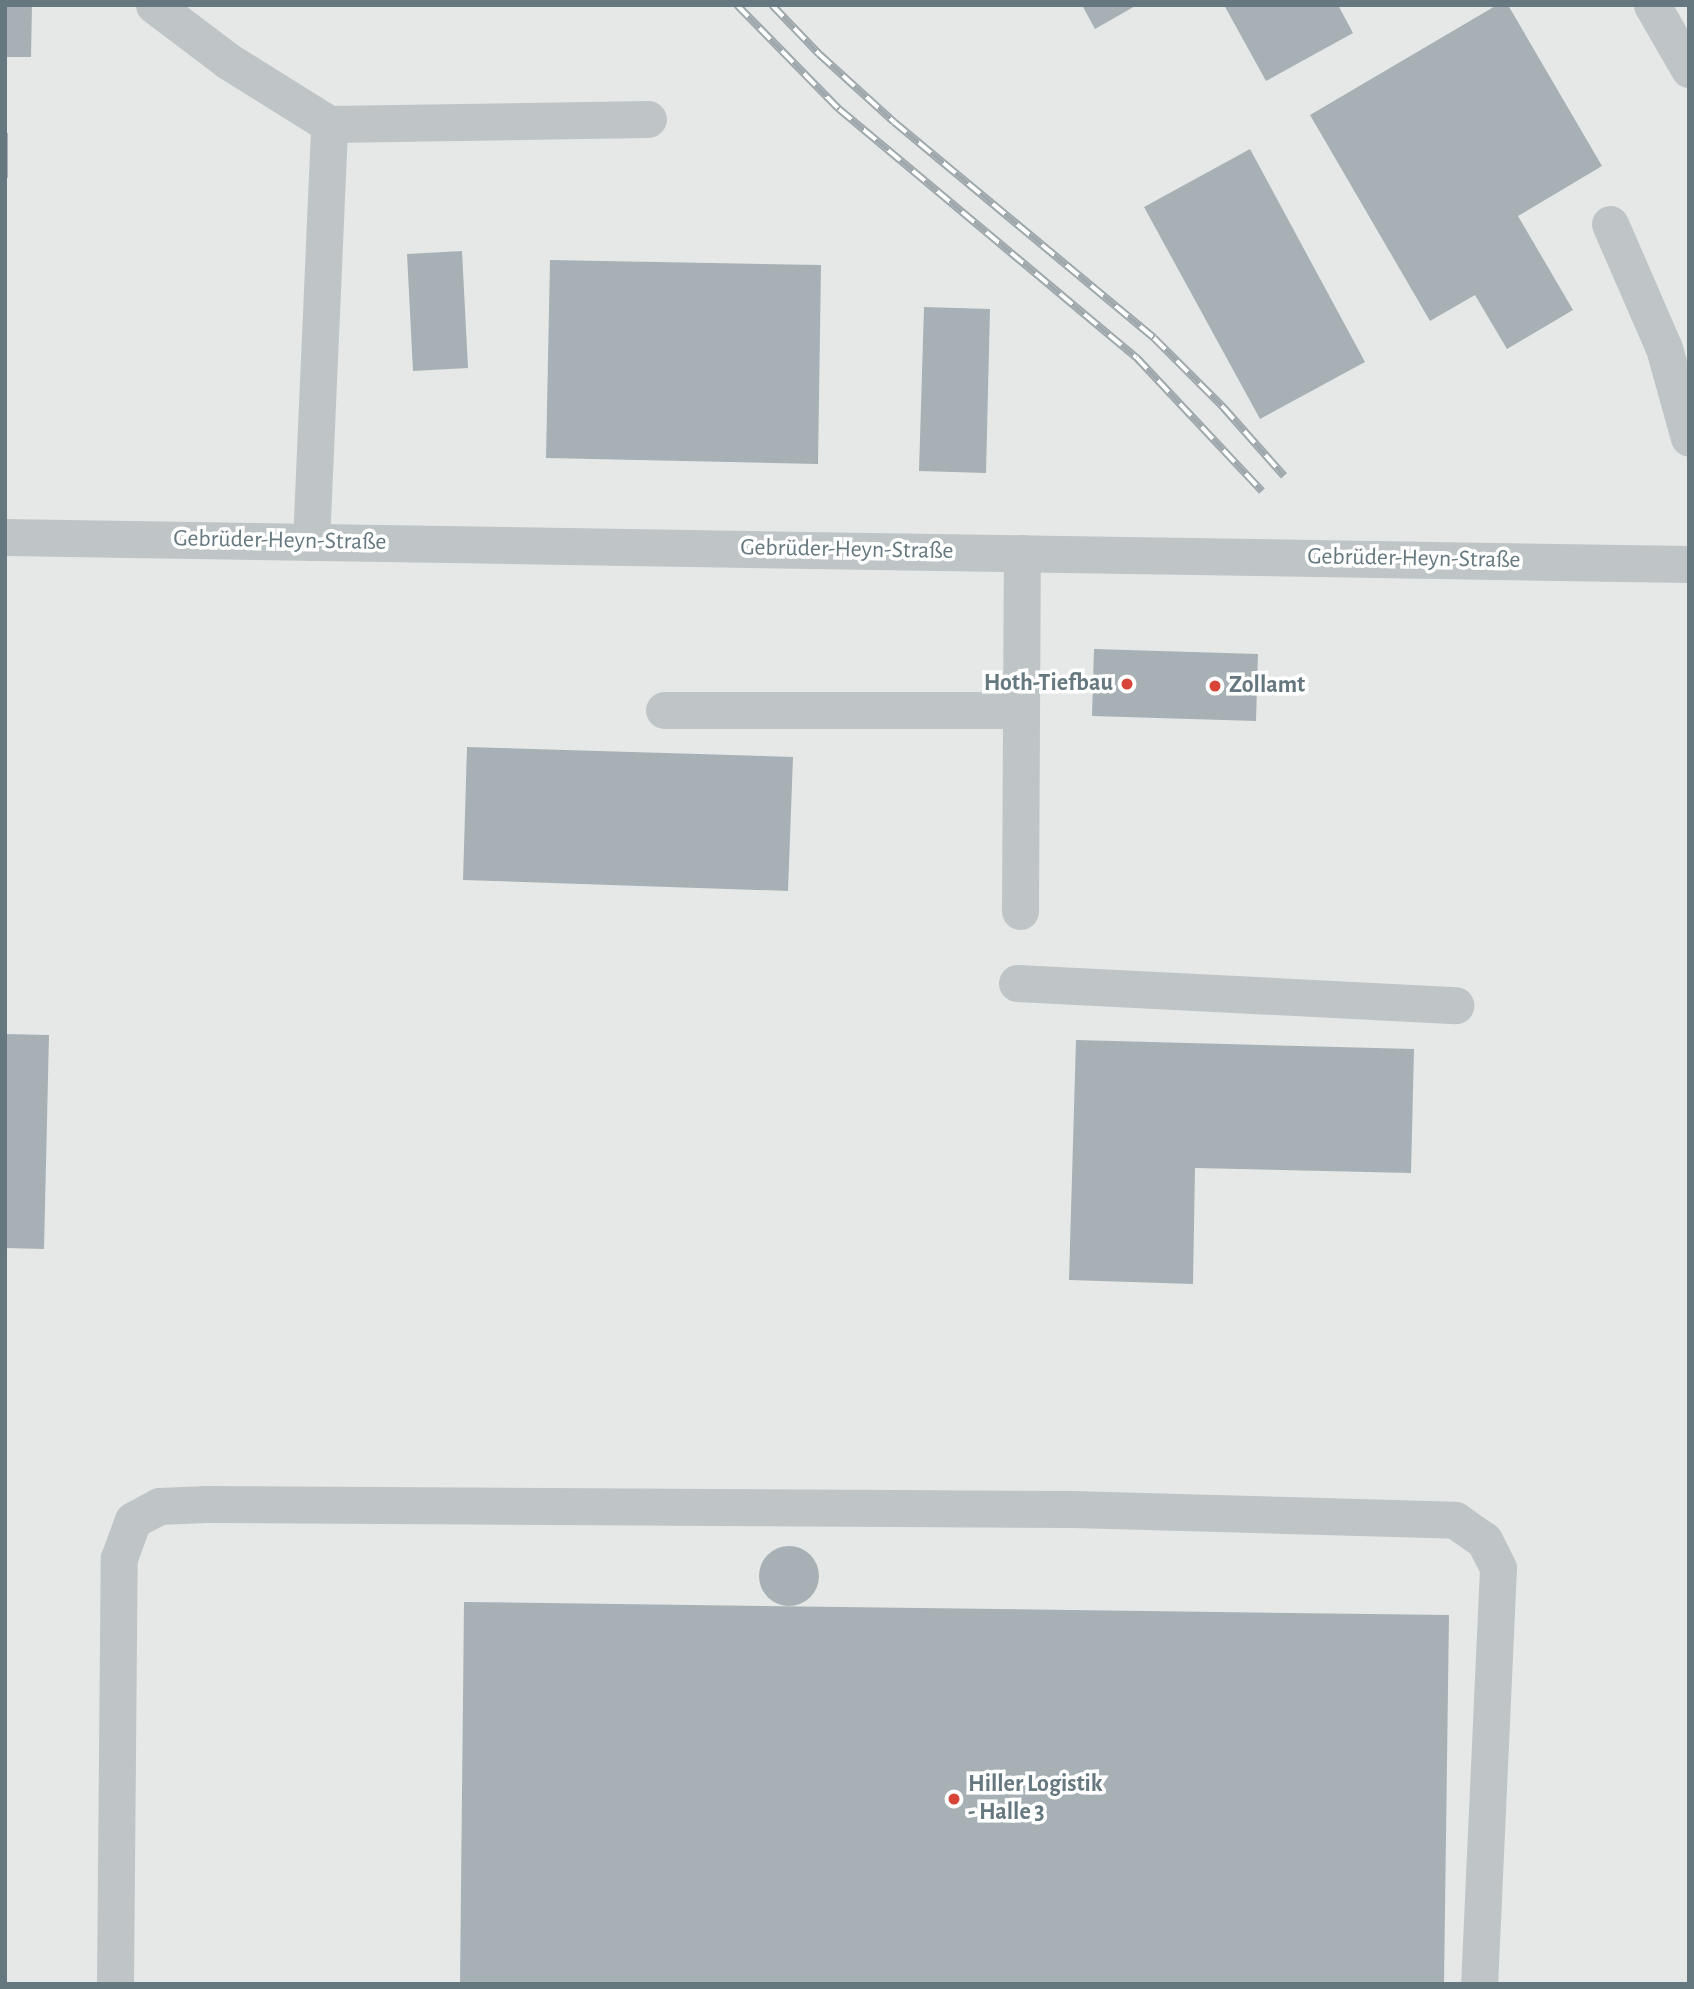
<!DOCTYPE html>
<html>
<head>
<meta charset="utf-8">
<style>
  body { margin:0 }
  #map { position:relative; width:1694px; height:1989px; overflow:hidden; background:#f8f8f6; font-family:"Alegreya Sans",sans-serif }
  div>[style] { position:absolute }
  .built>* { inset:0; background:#e6e8e7 }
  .building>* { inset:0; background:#a7b1b5 }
  .round { border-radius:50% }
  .minor>* { height:37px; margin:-18.5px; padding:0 18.5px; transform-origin:18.5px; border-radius:18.5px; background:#bfc5c7 }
  .rail>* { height:8px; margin-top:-4px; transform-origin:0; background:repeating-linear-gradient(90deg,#fff 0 16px,#9fa8ac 0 32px); box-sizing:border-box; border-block:2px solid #9fa8ac }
  .dots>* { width:19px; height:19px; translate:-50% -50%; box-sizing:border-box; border:4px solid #fff; border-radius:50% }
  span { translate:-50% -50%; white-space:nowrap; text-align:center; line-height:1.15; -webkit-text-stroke:7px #fff; paint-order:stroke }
  .street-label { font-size:24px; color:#65787f }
  .poi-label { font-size:24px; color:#65787f; font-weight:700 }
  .right { translate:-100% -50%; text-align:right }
  .left { translate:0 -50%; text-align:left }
  .frame { position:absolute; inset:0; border:7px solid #65787f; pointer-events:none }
</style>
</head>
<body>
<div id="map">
  <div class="built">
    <i style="clip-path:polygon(5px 5px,1689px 5px,1689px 1984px,5px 1984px)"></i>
  </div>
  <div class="building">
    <i style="clip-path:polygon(5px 5px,32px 5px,31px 57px,5px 57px)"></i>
    <i style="clip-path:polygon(1082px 5px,1137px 5px,1095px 29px)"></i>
    <i style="clip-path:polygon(1224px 5px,1338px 5px,1353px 33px,1266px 81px)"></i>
    <i style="clip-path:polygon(1497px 5px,1508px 5px,1602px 166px,1518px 216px,1573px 310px,1507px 349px,1475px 295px,1430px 321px,1310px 115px)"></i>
    <i style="clip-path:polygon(5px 133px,8px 133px,8px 178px,5px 178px)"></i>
    <i style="clip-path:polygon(1250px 149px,1365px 362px,1260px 419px,1144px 207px)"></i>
    <i style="clip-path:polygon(462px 251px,468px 368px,413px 371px,407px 254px)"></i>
    <i style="clip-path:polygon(550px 260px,821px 265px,818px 464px,546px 458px)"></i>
    <i style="clip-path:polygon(924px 307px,990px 309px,986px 473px,919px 471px)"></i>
    <i style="clip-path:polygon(1094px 649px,1258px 654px,1256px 721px,1092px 716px)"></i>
    <i style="clip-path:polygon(467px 747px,793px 757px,788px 891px,463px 880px)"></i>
    <i style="clip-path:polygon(5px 1034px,49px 1035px,44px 1249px,5px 1248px)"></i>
    <i style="clip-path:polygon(1076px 1040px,1414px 1049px,1411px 1173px,1195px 1168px,1193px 1284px,1069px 1280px)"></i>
    <i class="round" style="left:759px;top:1546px;width:60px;height:60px"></i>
    <i style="clip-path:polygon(464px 1602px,1449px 1615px,1444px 1984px,460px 1984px)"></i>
  </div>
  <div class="minor">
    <i style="left:154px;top:5px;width:93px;rotate:37.1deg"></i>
    <i style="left:228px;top:61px;width:119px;rotate:32deg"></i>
    <i style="left:1652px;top:5px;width:74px;rotate:60deg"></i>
    <i style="left:1610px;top:224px;width:135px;rotate:66.5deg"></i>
    <i style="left:1664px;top:348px;width:93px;rotate:74.5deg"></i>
    <i style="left:5px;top:537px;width:1684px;rotate:0.92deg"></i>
    <i style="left:311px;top:542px;width:418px;rotate:-87.5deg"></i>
    <i style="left:329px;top:124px;width:319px;rotate:-0.9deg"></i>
    <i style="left:664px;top:710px;width:357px"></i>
    <i style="left:1020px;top:911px;width:358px;rotate:-89.7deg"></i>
    <i style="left:1017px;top:983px;width:439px;rotate:2.9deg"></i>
    <i style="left:115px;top:1984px;width:426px;rotate:-89.5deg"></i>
    <i style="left:119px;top:1558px;width:40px;rotate:-69.8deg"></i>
    <i style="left:133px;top:1520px;width:30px;rotate:-28deg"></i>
    <i style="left:159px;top:1506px;width:47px;rotate:-2.4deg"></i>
    <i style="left:206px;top:1504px;width:866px;rotate:0.33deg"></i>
    <i style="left:1072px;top:1509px;width:383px;rotate:1.6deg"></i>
    <i style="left:1455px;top:1520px;width:35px;rotate:35deg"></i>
    <i style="left:1484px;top:1540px;width:31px;rotate:63deg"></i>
    <i style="left:1498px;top:1568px;width:416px;rotate:92.6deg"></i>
  </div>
  <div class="rail">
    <i style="left:737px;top:5px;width:146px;rotate:45.6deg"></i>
    <i style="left:839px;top:109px;width:387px;rotate:39.9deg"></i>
    <i style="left:1136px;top:357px;width:184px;rotate:46.8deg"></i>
    <i style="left:772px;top:5px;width:68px;rotate:46.2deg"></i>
    <i style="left:819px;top:54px;width:101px;rotate:42.2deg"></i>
    <i style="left:894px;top:122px;width:338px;rotate:39.7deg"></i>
    <i style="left:1154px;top:338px;width:98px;rotate:45deg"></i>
    <i style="left:1223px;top:407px;width:92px;rotate:48.5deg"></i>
  </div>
  <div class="dots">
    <i style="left:1127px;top:684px;background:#d84437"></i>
    <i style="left:1215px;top:686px;background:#d84437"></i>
    <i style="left:954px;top:1799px;background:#d84437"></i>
  </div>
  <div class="street-label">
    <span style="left:280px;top:541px;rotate:1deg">Gebrüder-Heyn-Straße</span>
    <span style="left:847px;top:550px;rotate:1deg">Gebrüder-Heyn-Straße</span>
    <span style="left:1414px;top:559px;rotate:1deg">Gebrüder-Heyn-Straße</span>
  </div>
  <div class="poi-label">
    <span class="right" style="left:1113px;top:684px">Hoth-Tiefbau</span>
    <span class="left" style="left:1229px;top:686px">Zollamt</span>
    <span class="left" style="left:968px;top:1799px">Hiller Logistik<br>- Halle 3</span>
  </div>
  <div class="frame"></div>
</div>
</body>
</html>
